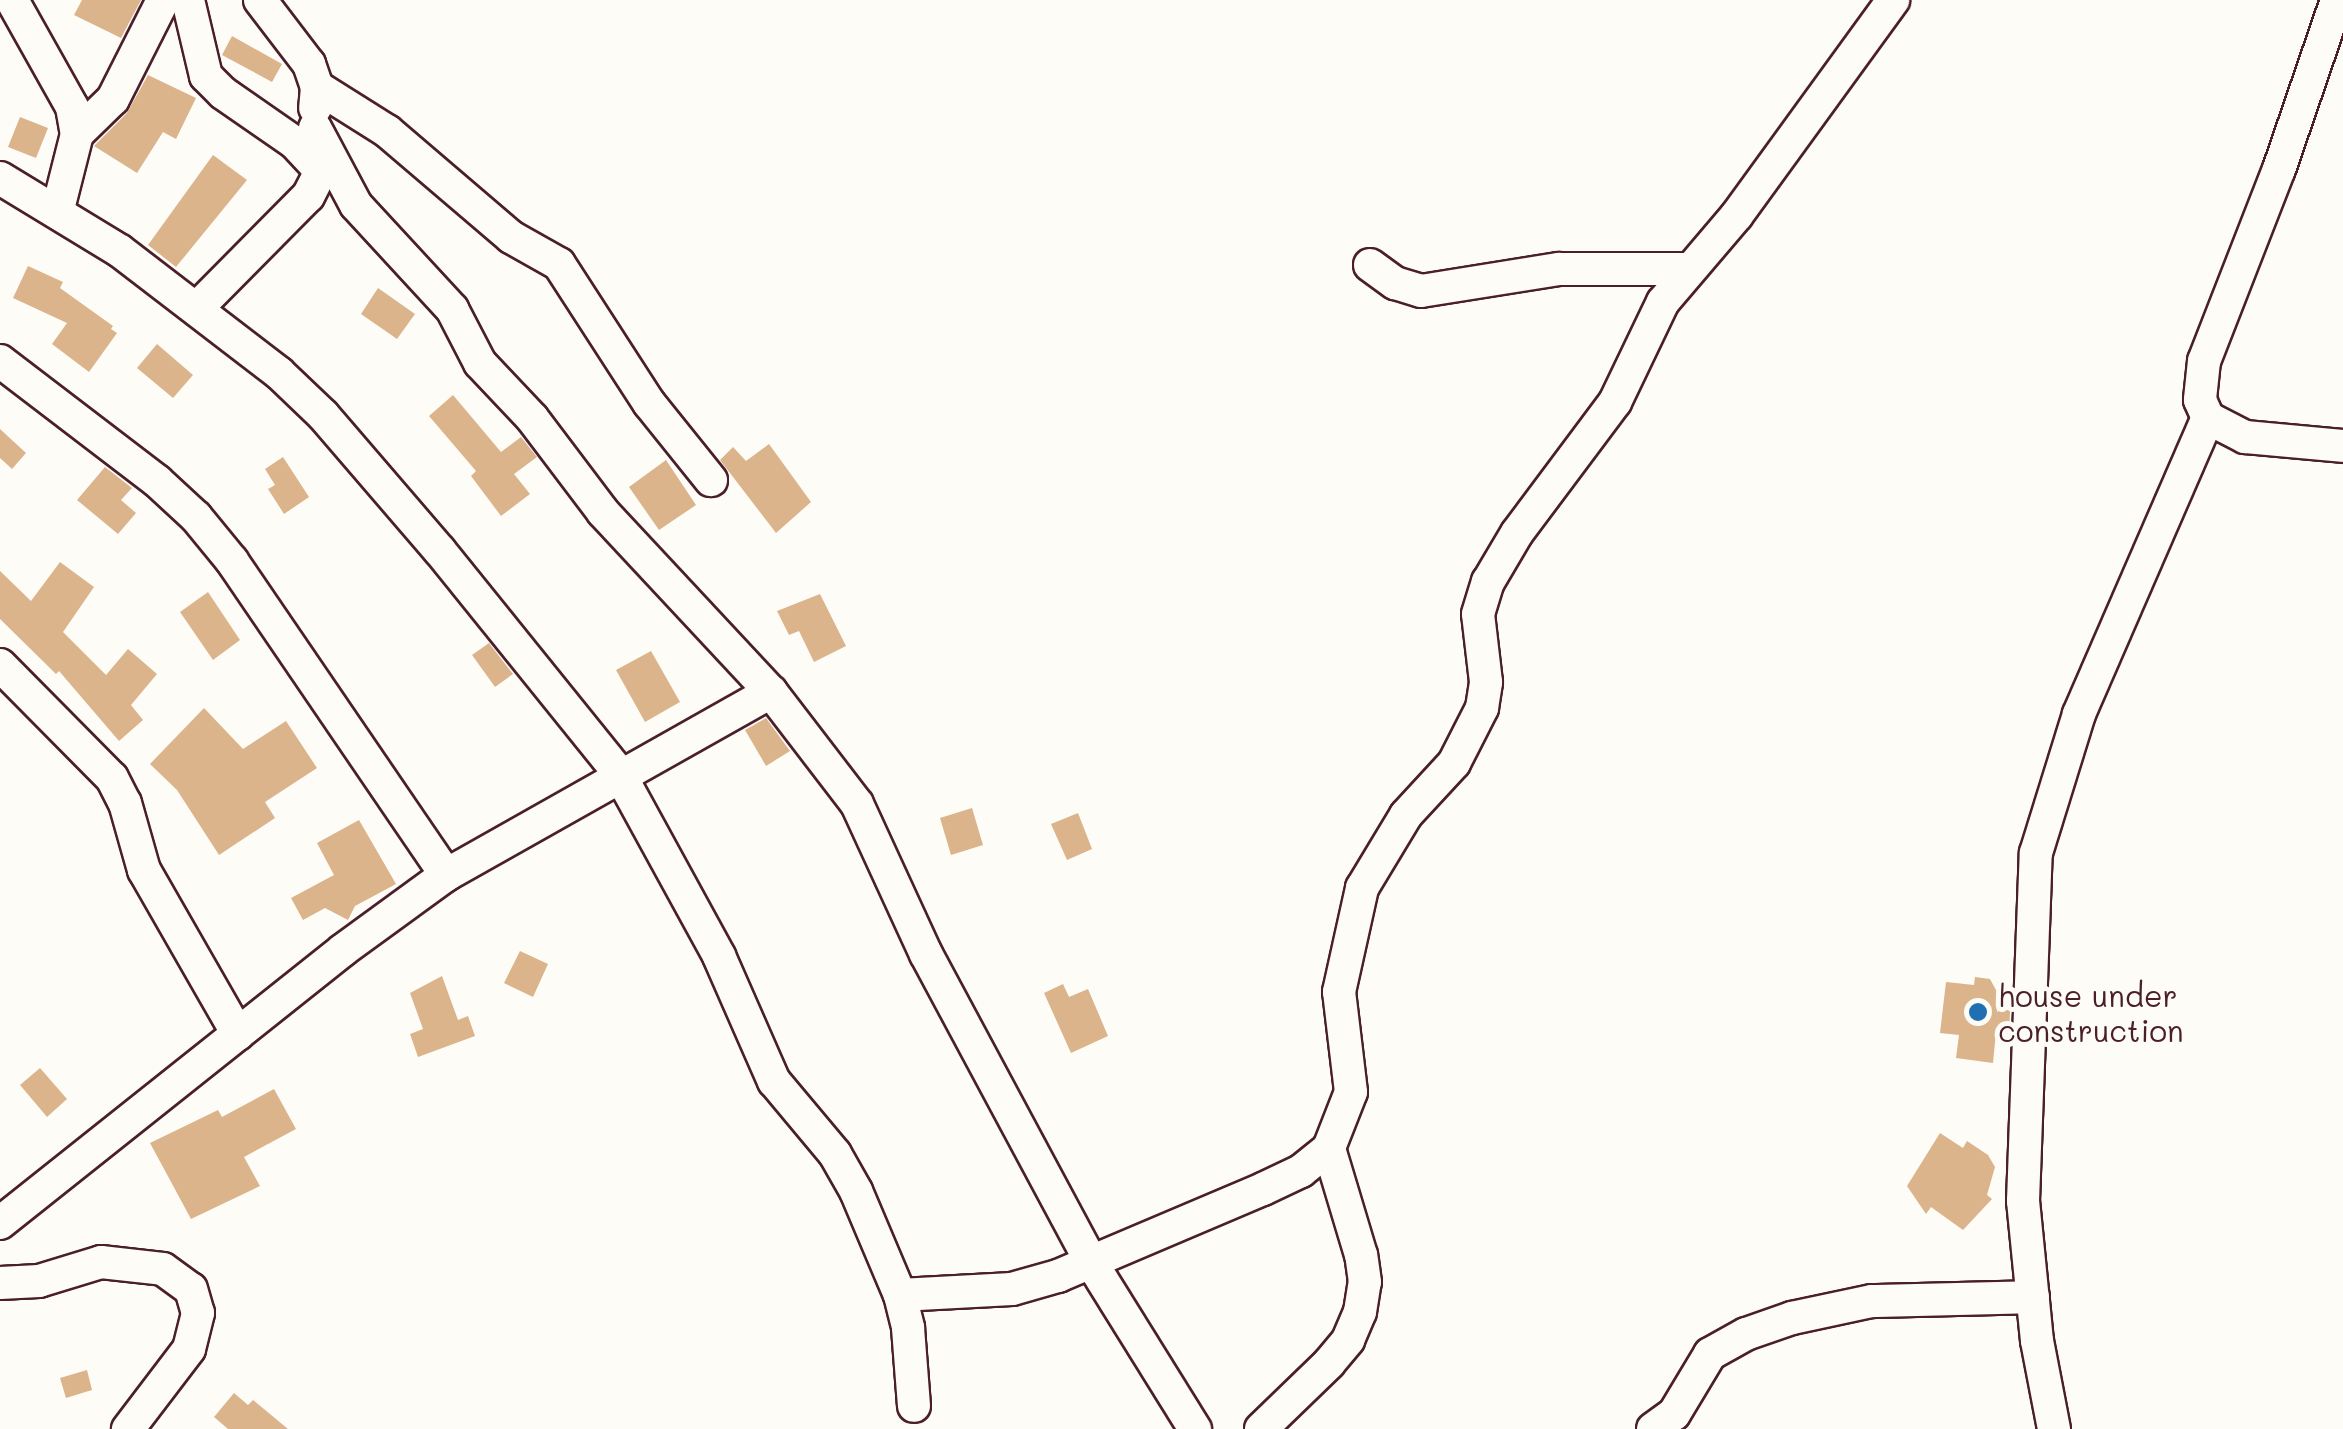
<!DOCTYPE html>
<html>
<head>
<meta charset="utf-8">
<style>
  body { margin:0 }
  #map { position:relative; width:2343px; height:1429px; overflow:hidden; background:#fdfcf7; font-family:Mali,sans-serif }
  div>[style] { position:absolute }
  .building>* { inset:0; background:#dbb48c }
  .roads { filter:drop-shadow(2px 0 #4a1f2b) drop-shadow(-2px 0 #4a1f2b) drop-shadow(0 2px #4a1f2b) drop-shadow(0 -2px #4a1f2b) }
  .minor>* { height:32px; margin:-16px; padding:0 16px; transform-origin:16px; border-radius:16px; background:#fdfcf7 }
  .dots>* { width:28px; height:28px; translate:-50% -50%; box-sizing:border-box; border:5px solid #fdfcf7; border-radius:50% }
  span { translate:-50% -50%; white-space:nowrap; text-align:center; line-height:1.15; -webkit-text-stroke:10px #fdfcf7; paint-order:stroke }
  .poi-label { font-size:30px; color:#4a1f2b }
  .left { translate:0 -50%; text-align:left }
</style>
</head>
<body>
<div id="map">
  <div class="building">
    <i style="clip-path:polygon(82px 0,141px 0,121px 38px,74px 15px)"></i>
    <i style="clip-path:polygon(232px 36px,282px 64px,272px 82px,222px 55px)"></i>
    <i style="clip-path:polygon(148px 75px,196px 98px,176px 139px,163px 132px,137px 173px,94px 146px,127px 113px)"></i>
    <i style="clip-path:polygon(20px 117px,48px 128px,36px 158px,8px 147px)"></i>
    <i style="clip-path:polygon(213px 155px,247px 180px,176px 267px,148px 245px)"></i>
    <i style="clip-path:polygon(28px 266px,63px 282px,60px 288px,113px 326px,111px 329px,117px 333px,89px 372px,52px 344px,67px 323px,13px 298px)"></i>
    <i style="clip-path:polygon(378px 288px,415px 314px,397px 339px,361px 314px)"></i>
    <i style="clip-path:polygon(157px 344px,193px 375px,173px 398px,137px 368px)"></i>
    <i style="clip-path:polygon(453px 395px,501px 452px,521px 437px,537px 457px,514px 474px,530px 494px,501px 516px,471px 476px,476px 471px,429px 416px)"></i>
    <i style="clip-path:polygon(0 429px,26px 453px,12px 469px,0 458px)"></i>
    <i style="clip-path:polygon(769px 444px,811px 502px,776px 533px,720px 460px,733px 447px,746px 461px)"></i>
    <i style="clip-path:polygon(283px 457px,309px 497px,284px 514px,268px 489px,275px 485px,265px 469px)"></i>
    <i style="clip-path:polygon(666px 460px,696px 505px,659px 530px,629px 487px)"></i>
    <i style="clip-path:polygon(105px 467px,132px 488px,121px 500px,136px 513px,118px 534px,77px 500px)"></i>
    <i style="clip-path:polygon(60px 562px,94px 587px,63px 632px,106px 675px,128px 649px,157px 674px,131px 705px,143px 720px,119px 741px,59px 671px,56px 674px,0 619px,0 571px,31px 601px)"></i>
    <i style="clip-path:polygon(208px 592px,240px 640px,213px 660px,180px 612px)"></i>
    <i style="clip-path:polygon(820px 594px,846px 646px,814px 662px,799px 631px,789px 635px,777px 611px)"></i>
    <i style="clip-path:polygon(489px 643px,513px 674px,495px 687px,472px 655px)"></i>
    <i style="clip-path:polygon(651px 651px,680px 702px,645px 722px,616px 670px)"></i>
    <i style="clip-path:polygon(204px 708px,243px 749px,286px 721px,317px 768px,265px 802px,275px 818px,219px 855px,177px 790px,150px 764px)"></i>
    <i style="clip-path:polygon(766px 718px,790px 751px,766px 766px,745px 730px)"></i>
    <i style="clip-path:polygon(972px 808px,983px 845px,951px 855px,940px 818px)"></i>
    <i style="clip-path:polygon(1078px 813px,1092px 849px,1067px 860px,1051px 824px)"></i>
    <i style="clip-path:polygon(359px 820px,396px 884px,355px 906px,348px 920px,325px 908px,303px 920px,291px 898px,334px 875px,317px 843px)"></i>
    <i style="clip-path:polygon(520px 951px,548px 964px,533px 997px,504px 983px)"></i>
    <i style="clip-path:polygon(442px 976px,458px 1020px,468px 1016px,475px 1036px,418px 1057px,410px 1034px,423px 1029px,410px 993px)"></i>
    <i style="clip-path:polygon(1975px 977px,1990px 979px,1996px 990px,2011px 992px,2009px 1034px,1996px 1032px,1993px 1063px,1956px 1058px,1959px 1035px,1940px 1033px,1946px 982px,1974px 985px)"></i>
    <i style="clip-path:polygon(1063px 984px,1069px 997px,1088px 989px,1108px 1036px,1071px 1053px,1044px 993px)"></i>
    <i style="clip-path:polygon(40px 1068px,67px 1099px,47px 1117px,20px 1085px)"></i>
    <i style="clip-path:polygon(274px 1089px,296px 1129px,244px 1157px,260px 1186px,191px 1219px,150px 1143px,218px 1110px,222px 1117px)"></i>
    <i style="clip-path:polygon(1940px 1133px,1963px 1148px,1967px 1141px,1988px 1155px,1995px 1167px,1987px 1195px,1992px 1199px,1963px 1230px,1931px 1207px,1926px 1214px,1907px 1186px)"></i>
    <i style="clip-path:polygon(87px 1370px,92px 1390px,66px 1398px,60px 1378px)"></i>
    <i style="clip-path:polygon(234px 1393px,248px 1405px,253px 1400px,288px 1429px,228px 1429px,214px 1417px)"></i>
  </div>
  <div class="roads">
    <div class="minor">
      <i style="left:12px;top:0;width:123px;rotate:60.7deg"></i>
      <i style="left:72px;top:107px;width:27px;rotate:80deg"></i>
      <i style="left:77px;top:134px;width:77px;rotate:104.2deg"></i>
      <i style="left:188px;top:0;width:78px;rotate:76.7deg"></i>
      <i style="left:206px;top:76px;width:24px;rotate:45deg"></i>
      <i style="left:223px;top:93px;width:88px;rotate:34.8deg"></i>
      <i style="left:295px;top:143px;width:38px;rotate:47deg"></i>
      <i style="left:321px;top:171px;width:28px;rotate:117deg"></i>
      <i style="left:308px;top:196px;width:158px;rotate:134.7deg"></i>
      <i style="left:260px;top:0;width:81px;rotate:52.6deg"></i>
      <i style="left:309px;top:64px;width:24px;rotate:71deg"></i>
      <i style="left:317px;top:87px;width:21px;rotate:95deg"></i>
      <i style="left:2337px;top:0;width:179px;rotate:108.9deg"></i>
      <i style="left:2279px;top:169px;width:206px;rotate:111.3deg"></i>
      <i style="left:2204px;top:361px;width:39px;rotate:96deg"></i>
      <i style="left:2200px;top:400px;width:20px;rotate:66deg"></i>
      <i style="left:2208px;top:418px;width:42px;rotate:27.2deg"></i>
      <i style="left:2245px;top:437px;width:98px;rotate:5.2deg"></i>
      <i style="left:317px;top:87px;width:83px;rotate:32.2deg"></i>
      <i style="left:387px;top:131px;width:163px;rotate:40.5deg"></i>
      <i style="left:511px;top:237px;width:55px;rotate:29.4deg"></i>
      <i style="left:559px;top:264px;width:166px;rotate:57.1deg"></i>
      <i style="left:649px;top:403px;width:99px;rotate:51.2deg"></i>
      <i style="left:315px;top:128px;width:87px;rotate:62deg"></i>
      <i style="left:356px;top:205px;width:142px;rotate:47.3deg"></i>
      <i style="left:452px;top:309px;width:61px;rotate:62.6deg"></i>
      <i style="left:480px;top:363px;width:76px;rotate:46.6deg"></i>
      <i style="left:532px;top:418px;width:118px;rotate:52.9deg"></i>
      <i style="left:603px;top:512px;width:246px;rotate:47deg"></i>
      <i style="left:771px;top:692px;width:141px;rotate:52.5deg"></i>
      <i style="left:857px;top:804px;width:165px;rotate:65.3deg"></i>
      <i style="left:926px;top:954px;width:349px;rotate:61.8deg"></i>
      <i style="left:1091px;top:1262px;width:197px;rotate:58.1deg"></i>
      <i style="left:77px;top:134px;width:50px;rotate:-44.2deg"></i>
      <i style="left:113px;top:99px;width:111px;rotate:-63.2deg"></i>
      <i style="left:0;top:178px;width:140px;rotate:31.3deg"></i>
      <i style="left:120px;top:251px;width:200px;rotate:37.5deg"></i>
      <i style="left:279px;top:373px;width:61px;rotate:43.7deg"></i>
      <i style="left:323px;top:415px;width:179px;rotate:49.3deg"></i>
      <i style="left:440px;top:551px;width:285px;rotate:51.1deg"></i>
      <i style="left:619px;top:773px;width:209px;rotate:61.3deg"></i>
      <i style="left:719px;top:956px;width:137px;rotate:66.3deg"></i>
      <i style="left:774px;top:1081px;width:95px;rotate:50.1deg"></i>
      <i style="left:835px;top:1154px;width:43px;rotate:60.4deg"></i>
      <i style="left:856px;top:1191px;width:113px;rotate:67.1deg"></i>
      <i style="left:900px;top:1295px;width:34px;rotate:76deg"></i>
      <i style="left:908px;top:1328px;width:78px;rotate:85.6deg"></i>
      <i style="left:1370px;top:265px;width:31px;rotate:36deg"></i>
      <i style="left:1395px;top:283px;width:27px;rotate:17deg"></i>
      <i style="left:1421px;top:291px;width:140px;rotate:-9.1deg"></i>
      <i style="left:1559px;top:269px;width:131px"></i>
      <i style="left:0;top:361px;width:198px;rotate:37.4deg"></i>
      <i style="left:157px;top:481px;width:53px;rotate:42.7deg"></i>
      <i style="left:196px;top:517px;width:57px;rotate:50.7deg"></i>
      <i style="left:232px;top:561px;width:380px;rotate:55.7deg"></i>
      <i style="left:0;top:665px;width:159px;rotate:45.3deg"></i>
      <i style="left:112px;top:778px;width:28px;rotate:63deg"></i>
      <i style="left:125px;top:803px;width:70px;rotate:74.2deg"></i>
      <i style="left:144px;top:870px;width:189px;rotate:60.2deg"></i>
      <i style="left:0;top:1223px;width:438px;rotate:-38.5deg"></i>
      <i style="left:343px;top:950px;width:127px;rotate:-36.1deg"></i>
      <i style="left:446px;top:875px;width:373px;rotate:-29.4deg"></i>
      <i style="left:0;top:1283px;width:39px;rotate:-3deg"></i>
      <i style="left:39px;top:1281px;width:65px;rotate:-17deg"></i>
      <i style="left:101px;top:1262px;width:62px;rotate:6.4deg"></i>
      <i style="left:163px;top:1269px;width:34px;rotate:36deg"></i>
      <i style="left:191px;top:1289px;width:25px;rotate:74deg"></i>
      <i style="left:198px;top:1313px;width:37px;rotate:104deg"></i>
      <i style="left:189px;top:1349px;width:101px;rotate:127.3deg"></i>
      <i style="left:900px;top:1295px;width:112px;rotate:-3.1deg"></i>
      <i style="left:1012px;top:1289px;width:48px;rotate:-15.8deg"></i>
      <i style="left:1058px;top:1276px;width:223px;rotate:-23deg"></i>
      <i style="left:1263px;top:1189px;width:42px;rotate:-25.3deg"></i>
      <i style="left:1301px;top:1171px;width:36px;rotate:-39deg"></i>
      <i style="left:1329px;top:1148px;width:60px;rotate:-68.6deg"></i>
      <i style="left:1351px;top:1092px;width:101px;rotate:-96.8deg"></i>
      <i style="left:1339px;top:992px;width:107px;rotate:-77.5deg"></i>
      <i style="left:1362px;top:888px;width:85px;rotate:-58.9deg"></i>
      <i style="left:1406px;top:815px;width:71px;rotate:-47.3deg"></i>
      <i style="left:1454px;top:763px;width:62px;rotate:-63deg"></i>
      <i style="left:1482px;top:708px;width:26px;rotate:-81deg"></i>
      <i style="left:1486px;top:682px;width:68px;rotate:-96.7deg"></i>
      <i style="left:1478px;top:614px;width:34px;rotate:-73deg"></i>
      <i style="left:1488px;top:582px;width:57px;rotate:-59.4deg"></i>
      <i style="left:1517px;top:533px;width:164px;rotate:-53.2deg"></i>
      <i style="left:1615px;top:402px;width:111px;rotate:-64.4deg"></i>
      <i style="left:1663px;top:302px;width:114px;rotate:-49.6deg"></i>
      <i style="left:1737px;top:215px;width:266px;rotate:-54deg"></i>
      <i style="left:1261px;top:1429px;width:95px;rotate:-44.1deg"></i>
      <i style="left:1329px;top:1363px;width:30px;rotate:-50deg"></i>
      <i style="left:1348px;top:1340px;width:30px;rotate:-67deg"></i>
      <i style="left:1360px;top:1312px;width:30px;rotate:-81deg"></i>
      <i style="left:1365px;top:1282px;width:27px;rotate:-98deg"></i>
      <i style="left:1361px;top:1255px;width:112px;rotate:-106.7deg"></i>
      <i style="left:1653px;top:1429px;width:26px;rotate:-36deg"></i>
      <i style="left:1674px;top:1414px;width:70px;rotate:-59deg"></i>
      <i style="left:1710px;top:1354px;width:41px;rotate:-29.1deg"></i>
      <i style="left:1746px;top:1334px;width:49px;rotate:-19.2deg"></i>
      <i style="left:1792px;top:1318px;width:82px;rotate:-12deg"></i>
      <i style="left:1872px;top:1301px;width:161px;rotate:-1.4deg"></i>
      <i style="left:2054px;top:1429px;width:90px;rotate:-100.9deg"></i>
      <i style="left:2037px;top:1341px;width:141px;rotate:-95.7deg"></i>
      <i style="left:2023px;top:1201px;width:348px;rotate:-87.9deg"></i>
      <i style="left:2036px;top:853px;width:145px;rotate:-72.8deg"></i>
      <i style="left:2079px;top:714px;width:323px;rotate:-66.5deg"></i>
    </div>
  </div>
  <div class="dots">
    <i style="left:1978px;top:1012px;background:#1f6fb2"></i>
  </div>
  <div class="poi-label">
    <span class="left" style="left:1998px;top:1012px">house under<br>construction</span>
  </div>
</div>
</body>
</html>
